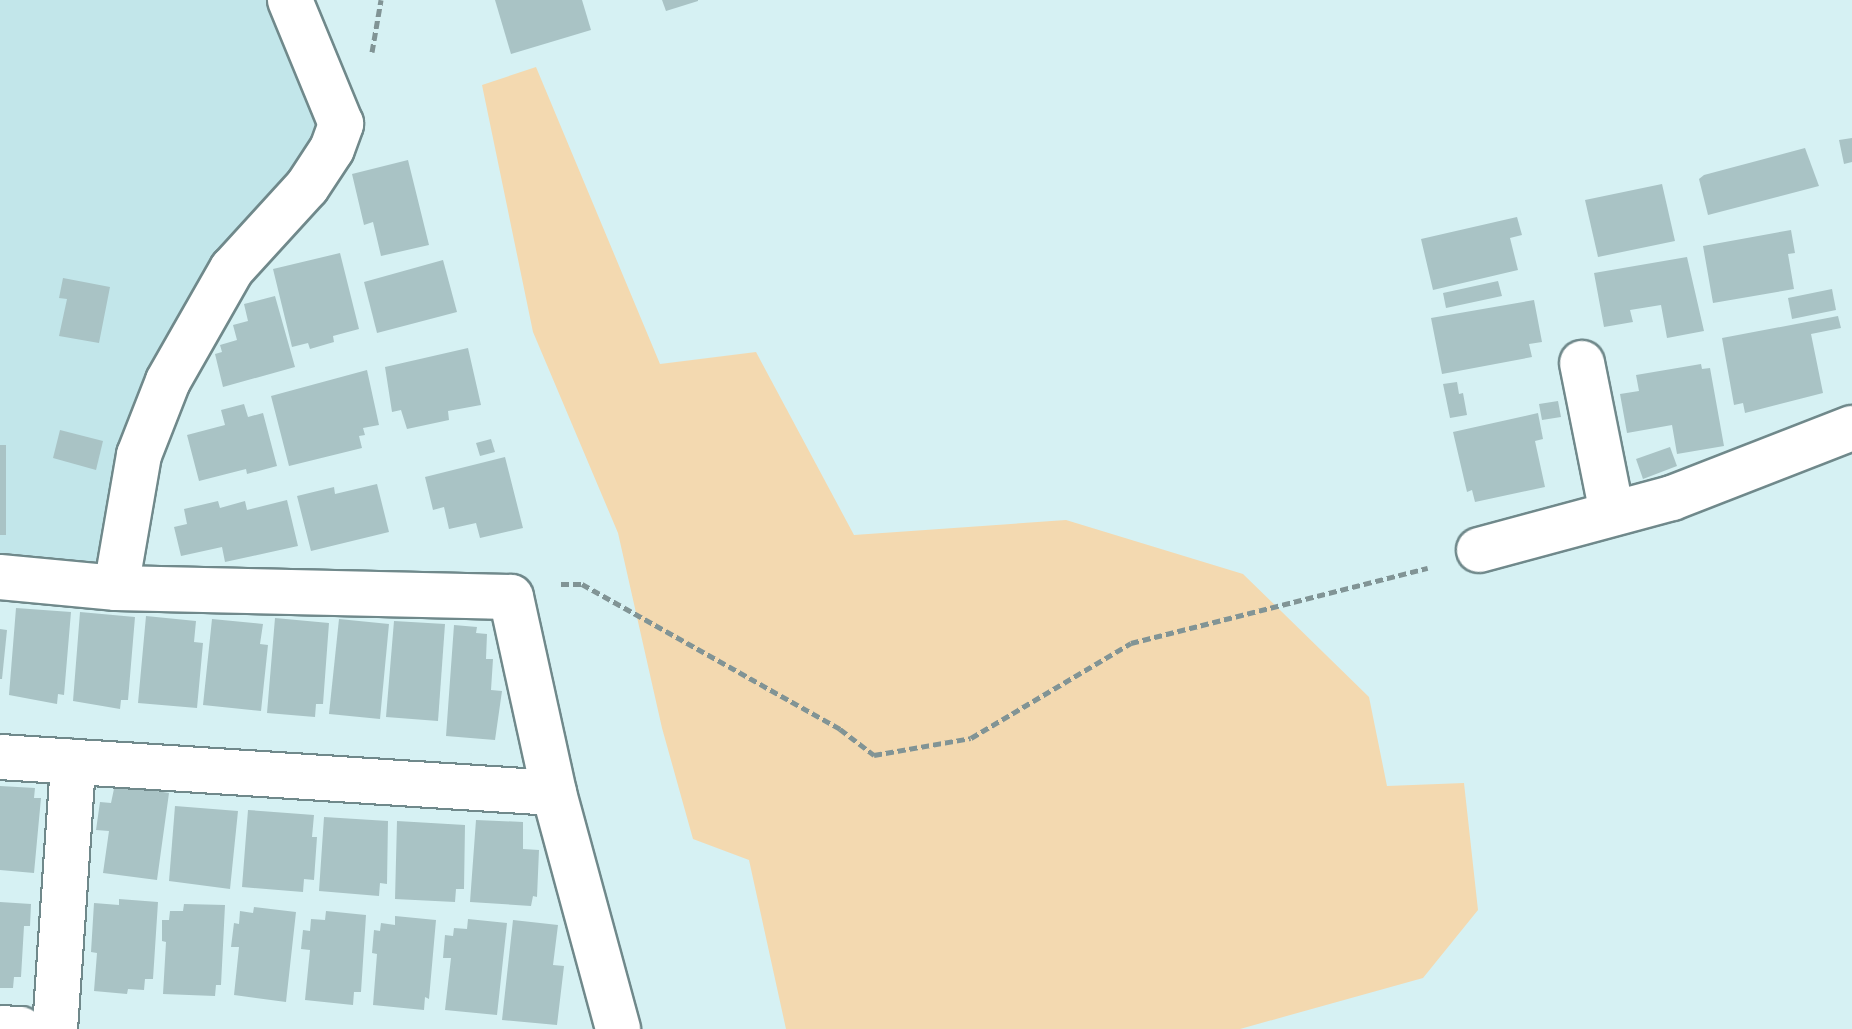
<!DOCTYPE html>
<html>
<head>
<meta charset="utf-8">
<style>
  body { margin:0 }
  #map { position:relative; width:1852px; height:1029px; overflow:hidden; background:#d6f1f3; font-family:"DejaVu Sans",sans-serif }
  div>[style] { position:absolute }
  .built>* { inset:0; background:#c2e6ea }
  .green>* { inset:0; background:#f3d9b0 }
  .building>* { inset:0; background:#a9c3c5 }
  .path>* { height:5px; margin-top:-2.5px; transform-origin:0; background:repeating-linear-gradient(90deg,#819495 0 8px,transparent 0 12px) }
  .roads { filter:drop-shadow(2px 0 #70898b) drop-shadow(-2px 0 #70898b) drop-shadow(0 2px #70898b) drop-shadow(0 -2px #70898b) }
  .minor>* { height:44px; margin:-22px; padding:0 22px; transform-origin:22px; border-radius:22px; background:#fff }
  span { translate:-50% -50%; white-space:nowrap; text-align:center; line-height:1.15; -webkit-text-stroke:6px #d6f1f3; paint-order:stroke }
</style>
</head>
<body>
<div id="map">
  <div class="built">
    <i style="clip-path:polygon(0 0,276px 0,327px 129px,286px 200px,101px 560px,70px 571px,0 567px)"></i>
  </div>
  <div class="green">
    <i style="clip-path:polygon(536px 67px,660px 364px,756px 352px,854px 535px,1066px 520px,1243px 574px,1369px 697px,1387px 786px,1464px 783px,1478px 910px,1423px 978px,1240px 1029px,786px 1029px,749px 860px,693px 839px,662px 728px,618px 533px,533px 332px,482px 85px)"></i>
  </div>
  <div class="building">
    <i style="clip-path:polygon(495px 0,582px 0,591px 30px,511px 54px)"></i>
    <i style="clip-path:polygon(662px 0,698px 0,698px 1px,666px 11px)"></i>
    <i style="clip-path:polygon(1852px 138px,1852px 162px,1844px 164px,1839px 140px)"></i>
    <i style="clip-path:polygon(1805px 148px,1819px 186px,1708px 215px,1699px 179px,1704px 175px)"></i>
    <i style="clip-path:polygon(408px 160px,429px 245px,381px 256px,373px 222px,364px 225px,352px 174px)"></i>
    <i style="clip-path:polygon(1662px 184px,1675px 241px,1598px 257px,1585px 200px)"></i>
    <i style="clip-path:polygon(1517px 217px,1522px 235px,1510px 238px,1518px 270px,1433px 290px,1421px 239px)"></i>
    <i style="clip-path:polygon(1791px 230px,1795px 253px,1788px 254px,1794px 289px,1713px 303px,1703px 246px)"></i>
    <i style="clip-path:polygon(340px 253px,359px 329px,333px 336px,334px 342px,310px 349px,308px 343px,292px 347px,273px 269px)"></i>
    <i style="clip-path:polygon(1687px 257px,1704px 331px,1667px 338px,1661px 305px,1630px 310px,1633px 322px,1604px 327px,1594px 273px)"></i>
    <i style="clip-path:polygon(443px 260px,457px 312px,377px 333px,364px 282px)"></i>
    <i style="clip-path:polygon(63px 278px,110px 287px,99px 343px,59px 336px,67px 299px,59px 298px)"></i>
    <i style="clip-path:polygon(1498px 281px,1502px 296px,1446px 308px,1443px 293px)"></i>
    <i style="clip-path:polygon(1832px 289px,1836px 310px,1792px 319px,1788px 298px)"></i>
    <i style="clip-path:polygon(275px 296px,295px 367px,223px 387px,215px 354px,222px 352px,220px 345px,237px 340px,233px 325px,248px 321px,244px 304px)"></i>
    <i style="clip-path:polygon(1534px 300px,1542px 342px,1529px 344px,1532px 357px,1442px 374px,1431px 318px)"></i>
    <i style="clip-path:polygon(1838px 316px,1841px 328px,1811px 334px,1823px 393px,1745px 413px,1743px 403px,1734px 405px,1722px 338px)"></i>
    <i style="clip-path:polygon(468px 348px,481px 405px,448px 411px,449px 420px,407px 429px,401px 410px,392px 412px,385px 367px)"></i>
    <i style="clip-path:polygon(1701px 364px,1702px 369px,1710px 368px,1724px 446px,1677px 454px,1672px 425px,1627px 433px,1620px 394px,1639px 391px,1636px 375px)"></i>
    <i style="clip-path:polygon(367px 370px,379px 425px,363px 428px,365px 435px,359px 436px,362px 448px,289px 466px,271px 396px)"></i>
    <i style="clip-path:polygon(1457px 382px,1459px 394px,1463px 393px,1467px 415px,1450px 418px,1443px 384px)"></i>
    <i style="clip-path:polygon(1558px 401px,1561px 417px,1542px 420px,1539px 404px)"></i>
    <i style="clip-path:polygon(244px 404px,248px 417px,263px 413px,277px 466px,247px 474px,246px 469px,199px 481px,187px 435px,225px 425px,221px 410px)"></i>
    <i style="clip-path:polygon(1538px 413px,1543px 439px,1535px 441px,1545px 487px,1475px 502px,1472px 490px,1467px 492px,1453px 432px)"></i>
    <i style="clip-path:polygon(60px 430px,103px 441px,96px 470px,53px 458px)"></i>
    <i style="clip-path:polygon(491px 439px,495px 452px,480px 456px,476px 443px)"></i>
    <i style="clip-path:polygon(0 445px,6px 445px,6px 535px,0 535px)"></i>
    <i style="clip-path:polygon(1670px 447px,1677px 466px,1643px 479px,1636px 459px)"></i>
    <i style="clip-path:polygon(505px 457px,523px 528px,480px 538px,476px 523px,449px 529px,444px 507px,433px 510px,425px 477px)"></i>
    <i style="clip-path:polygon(377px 484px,389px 532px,311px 551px,297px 496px,334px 487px,335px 494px)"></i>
    <i style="clip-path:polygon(287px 500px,298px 546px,225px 562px,222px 547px,181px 556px,174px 527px,187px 524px,184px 509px,218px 501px,220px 508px,245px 501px,247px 510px)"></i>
    <i style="clip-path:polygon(16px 608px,71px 612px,64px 695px,58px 694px,57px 704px,9px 695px)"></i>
    <i style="clip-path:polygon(80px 612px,135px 617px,128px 700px,121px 700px,120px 709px,73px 701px)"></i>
    <i style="clip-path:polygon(146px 616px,196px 621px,194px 642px,203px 643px,197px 708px,138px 703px)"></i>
    <i style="clip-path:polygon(275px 618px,329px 623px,323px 704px,316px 704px,315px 717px,267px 713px)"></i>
    <i style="clip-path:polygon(212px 619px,263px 624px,260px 644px,268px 645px,261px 711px,203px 705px)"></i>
    <i style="clip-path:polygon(339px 619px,389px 624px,380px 719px,329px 714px)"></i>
    <i style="clip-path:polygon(394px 621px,445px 624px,438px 721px,386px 717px)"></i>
    <i style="clip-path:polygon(454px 625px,477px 627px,476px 633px,487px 634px,486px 659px,493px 659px,491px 690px,502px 691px,495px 740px,446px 736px)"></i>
    <i style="clip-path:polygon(0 629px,7px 630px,2px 679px,0 679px)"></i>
    <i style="clip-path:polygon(115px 784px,169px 793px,157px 880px,103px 873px,109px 831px,96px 830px,100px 802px,111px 803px)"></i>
    <i style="clip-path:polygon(0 786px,35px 788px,34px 798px,41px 798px,34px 873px,0 870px)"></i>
    <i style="clip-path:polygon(175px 806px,238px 811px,230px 889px,169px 881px)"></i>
    <i style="clip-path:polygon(248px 810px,314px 815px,312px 837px,317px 837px,314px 880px,304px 879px,303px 892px,242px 887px)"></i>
    <i style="clip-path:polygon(324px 817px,388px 821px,387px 884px,380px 883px,379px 896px,319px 891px)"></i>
    <i style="clip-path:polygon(476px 820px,523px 822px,523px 849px,539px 850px,537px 897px,533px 896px,531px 906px,470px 902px)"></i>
    <i style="clip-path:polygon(397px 821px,465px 825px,464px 889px,456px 889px,455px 902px,395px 899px)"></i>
    <i style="clip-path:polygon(119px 899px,158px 902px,153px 979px,145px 979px,144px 990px,128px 989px,127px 994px,94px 991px,97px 953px,91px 952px,94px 903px,119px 905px)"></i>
    <i style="clip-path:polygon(0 902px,31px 904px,30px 926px,24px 926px,21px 977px,14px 977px,13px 988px,0 988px)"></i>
    <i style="clip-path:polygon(184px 904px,225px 905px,221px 985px,216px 985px,215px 996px,163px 994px,166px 942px,162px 941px,162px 920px,169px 920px,170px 911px,183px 911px)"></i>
    <i style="clip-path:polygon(254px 907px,296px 912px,286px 1002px,234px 995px,239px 947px,231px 947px,234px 923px,239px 924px,240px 911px,253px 913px)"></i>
    <i style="clip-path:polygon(326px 911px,366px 915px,361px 992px,354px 992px,353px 1005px,305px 1000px,310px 950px,301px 949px,303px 930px,310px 931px,311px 919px,325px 920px)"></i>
    <i style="clip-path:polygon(395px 916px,436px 920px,429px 999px,425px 997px,424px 1010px,373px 1005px,377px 954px,372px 953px,374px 930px,380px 931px,381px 923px,395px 925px)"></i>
    <i style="clip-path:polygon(468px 919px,507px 923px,497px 1015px,445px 1010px,451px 958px,443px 958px,445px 935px,453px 936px,454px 928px,467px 929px)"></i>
    <i style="clip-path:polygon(513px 920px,558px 925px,553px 965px,564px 966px,557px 1025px,502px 1020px)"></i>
  </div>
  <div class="path">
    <i style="left:372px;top:52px;width:53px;rotate:-80.2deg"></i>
    <i style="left:561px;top:584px;width:21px"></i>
    <i style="left:582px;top:584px;width:296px;rotate:29.3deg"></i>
    <i style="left:840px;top:729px;width:43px;rotate:37.4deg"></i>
    <i style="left:874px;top:755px;width:98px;rotate:-9.9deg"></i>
    <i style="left:971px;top:738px;width:186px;rotate:-30.7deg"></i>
    <i style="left:1131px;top:643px;width:306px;rotate:-14.2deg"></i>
  </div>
  <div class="roads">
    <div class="minor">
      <i style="left:1582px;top:363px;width:153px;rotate:78.7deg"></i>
      <i style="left:1479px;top:550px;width:200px;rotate:-15.1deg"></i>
      <i style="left:1672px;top:498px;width:193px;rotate:-21.3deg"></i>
      <i style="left:0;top:577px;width:117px;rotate:5.4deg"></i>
      <i style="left:116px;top:588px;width:395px;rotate:1.3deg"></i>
      <i style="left:511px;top:597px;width:201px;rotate:77.6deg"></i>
      <i style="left:554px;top:793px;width:245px;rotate:74.8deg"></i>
      <i style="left:116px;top:588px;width:135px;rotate:-80.2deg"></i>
      <i style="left:139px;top:455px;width:79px;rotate:-68.6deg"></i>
      <i style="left:168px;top:381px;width:129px;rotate:-60.3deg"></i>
      <i style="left:232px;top:269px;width:111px;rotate:-47.6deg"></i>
      <i style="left:307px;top:187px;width:45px;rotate:-56.7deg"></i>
      <i style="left:332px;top:149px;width:27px;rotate:-70deg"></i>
      <i style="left:341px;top:124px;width:134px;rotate:-112.4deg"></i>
      <i style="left:0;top:757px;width:555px;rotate:3.72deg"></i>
      <i style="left:0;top:1028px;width:21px;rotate:3deg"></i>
      <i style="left:55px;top:1029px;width:268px;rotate:-86.1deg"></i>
    </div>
  </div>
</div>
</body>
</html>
